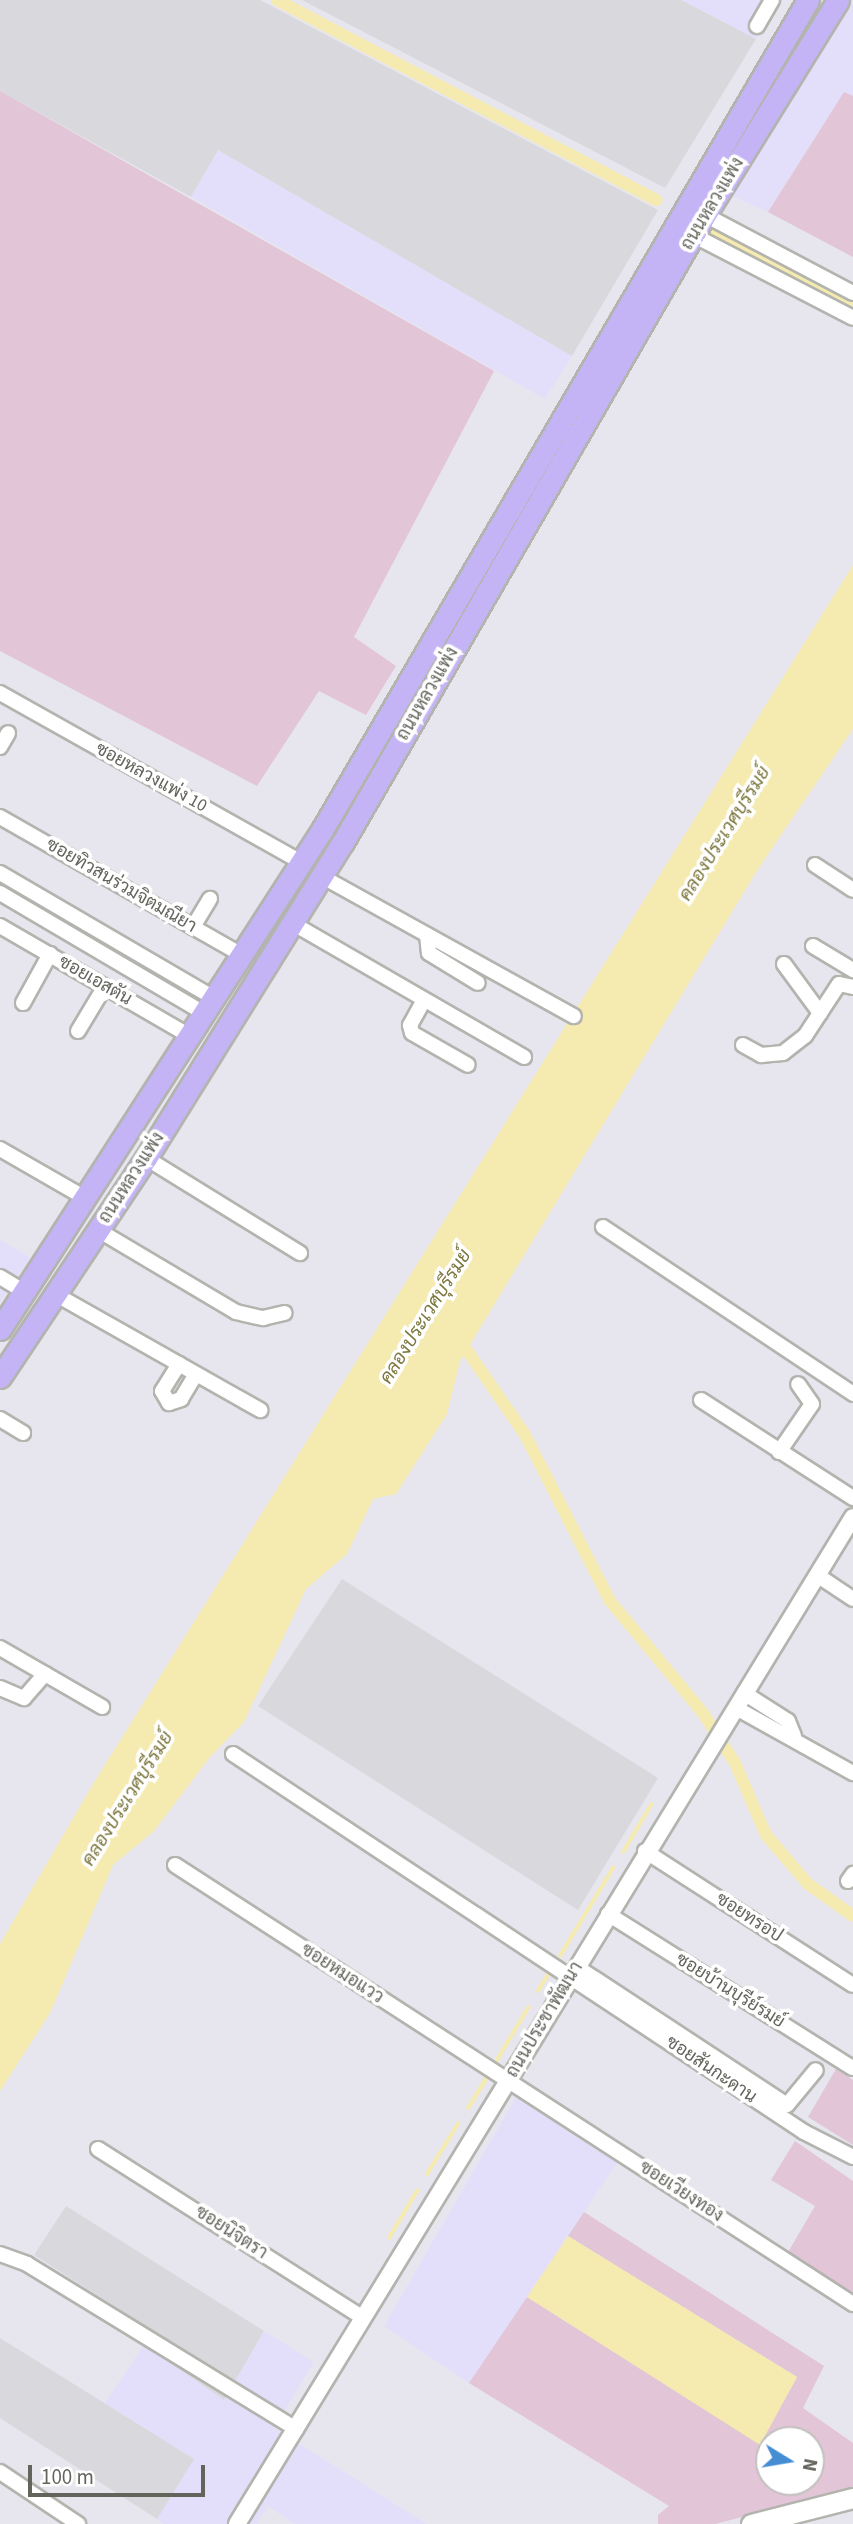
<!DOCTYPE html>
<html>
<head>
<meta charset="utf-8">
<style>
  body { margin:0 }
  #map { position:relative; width:853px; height:2524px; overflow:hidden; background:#e7e6ee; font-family:"Source Sans 3",Sarabun,sans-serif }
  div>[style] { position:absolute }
  .commercial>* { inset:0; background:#e3dffa }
  .industrial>* { inset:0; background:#d8d8dd }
  .green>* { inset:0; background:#e2c5d6 }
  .water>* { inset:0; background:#f5eaaf }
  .stream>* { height:3.5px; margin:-1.75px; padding:0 1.75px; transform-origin:1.75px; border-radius:1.75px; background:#f5eaaf }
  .canal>* { height:12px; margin:-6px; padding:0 6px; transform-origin:6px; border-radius:6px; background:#f5eaaf }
  .roads { filter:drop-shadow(2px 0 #b3b4ae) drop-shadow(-2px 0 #b3b4ae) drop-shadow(0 2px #b3b4ae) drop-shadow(0 -2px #b3b4ae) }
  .minor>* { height:14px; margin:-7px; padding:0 7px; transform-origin:7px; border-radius:7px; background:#fff }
  .tertiary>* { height:16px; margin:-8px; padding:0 8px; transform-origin:8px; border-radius:8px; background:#fff }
  .secondary>* { height:19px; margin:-9.5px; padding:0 9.5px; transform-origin:9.5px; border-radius:9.5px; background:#fff }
  .primary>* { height:21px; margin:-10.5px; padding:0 10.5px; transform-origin:10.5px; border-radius:10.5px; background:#c4b3f5 }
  span { translate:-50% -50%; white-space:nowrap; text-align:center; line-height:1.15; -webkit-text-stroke:7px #fff; paint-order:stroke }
  .street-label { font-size:18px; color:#64645d }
  .water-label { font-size:19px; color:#7c773d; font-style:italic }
  .north { position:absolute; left:755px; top:2426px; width:70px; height:70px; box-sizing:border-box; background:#fff; border:2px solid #c1c1be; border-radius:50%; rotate:101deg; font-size:19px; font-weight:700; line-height:28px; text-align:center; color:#64645d }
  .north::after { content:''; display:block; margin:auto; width:24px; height:32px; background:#458ed4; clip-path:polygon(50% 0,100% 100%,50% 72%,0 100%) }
  .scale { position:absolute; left:28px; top:2465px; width:177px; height:32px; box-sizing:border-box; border:4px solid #64645d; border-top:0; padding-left:9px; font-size:21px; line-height:24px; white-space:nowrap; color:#64645d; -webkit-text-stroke:5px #fff; paint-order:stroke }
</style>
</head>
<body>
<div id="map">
  <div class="commercial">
    <i style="clip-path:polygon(681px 0,780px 0,756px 39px)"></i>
    <i style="clip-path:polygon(853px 3px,853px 96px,844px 92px,768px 212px,732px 196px)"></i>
    <i style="clip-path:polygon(218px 150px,572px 356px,545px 399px,191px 197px)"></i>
    <i style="clip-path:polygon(0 1240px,31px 1258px,0 1302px)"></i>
    <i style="clip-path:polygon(518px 2094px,619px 2160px,469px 2383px,384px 2326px)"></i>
    <i style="clip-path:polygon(264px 2331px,314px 2362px,274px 2428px,427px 2524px,295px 2524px,268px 2506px,257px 2524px,164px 2524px,157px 2519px,193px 2459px,105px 2403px,144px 2345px,224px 2400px)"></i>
  </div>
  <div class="industrial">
    <i style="clip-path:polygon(0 0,260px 0,658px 210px,572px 356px,218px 150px,191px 197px,0 91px)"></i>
    <i style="clip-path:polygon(302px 0,681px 0,756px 39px,665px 188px)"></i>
    <i style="clip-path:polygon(342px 1579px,658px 1778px,578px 1910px,258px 1706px)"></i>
    <i style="clip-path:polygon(66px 2206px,264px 2331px,224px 2400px,144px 2345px,153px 2331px,34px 2255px)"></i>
    <i style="clip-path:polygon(0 2338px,194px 2459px,157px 2519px,0 2418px)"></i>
  </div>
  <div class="green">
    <i style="clip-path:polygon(0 91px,494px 371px,354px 637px,396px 666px,366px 715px,319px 691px,257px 786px,0 651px)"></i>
    <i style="clip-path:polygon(844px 92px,853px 96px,853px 257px,768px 212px)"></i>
    <i style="clip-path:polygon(836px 2069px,853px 2080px,853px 2145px,808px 2117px)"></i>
    <i style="clip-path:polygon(795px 2141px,853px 2181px,853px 2298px,787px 2254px,815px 2206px,771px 2180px)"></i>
    <i style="clip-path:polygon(evenodd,584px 2212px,824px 2366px,803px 2408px,853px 2443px,853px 2488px,715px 2524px,658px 2524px,658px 2515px,669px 2506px,469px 2383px,527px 2297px,760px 2444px,797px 2377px,568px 2236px,584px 2212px,769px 2440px,811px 2440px,811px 2482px,769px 2482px,769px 2440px)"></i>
  </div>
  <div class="water">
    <i style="clip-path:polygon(853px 565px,853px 729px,758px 869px,460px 1361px,447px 1414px,396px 1494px,373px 1499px,347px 1554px,306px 1589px,244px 1722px,210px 1757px,154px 1831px,113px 1865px,50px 2013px,0 2091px,0 1944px,93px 1784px)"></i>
    <i style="clip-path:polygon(568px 2236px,797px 2377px,760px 2445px,527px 2297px)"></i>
  </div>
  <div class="stream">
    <i style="left:623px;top:1852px;width:55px;rotate:-59.2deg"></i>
    <i style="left:560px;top:1956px;width:103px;rotate:-58.9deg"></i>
    <i style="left:538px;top:1991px;width:21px;rotate:-59deg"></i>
    <i style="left:497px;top:2060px;width:61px;rotate:-59.2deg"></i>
    <i style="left:468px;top:2108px;width:36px;rotate:-58deg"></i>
    <i style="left:427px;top:2174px;width:59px;rotate:-58.2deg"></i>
    <i style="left:389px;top:2238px;width:55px;rotate:-59.2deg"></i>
  </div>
  <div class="canal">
    <i style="left:277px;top:0;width:429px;rotate:27.8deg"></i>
    <i style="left:716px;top:232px;width:156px;rotate:28.4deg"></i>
    <i style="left:457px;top:1336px;width:118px;rotate:55.4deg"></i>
    <i style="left:524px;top:1433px;width:189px;rotate:62.9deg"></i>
    <i style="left:610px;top:1601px;width:146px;rotate:50.3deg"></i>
    <i style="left:703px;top:1713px;width:59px;rotate:57.4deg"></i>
    <i style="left:735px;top:1763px;width:78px;rotate:66.7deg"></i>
    <i style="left:766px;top:1835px;width:65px;rotate:49.4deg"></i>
    <i style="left:808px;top:1884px;width:55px;rotate:35.4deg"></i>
  </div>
  <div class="roads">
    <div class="minor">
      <i style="left:757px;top:26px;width:30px;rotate:-60deg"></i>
      <i style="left:705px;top:215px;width:167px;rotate:27.8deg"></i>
      <i style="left:693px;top:235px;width:180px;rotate:27.4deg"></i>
      <i style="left:0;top:693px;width:345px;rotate:29.3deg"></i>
      <i style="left:0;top:747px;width:16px;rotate:-60deg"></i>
      <i style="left:0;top:817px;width:279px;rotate:29.7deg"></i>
      <i style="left:815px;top:865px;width:45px;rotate:33.3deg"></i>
      <i style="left:0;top:873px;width:248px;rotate:30.3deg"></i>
      <i style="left:321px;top:876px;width:289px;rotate:29deg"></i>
      <i style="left:0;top:893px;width:237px;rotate:30.5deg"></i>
      <i style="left:292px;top:923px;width:268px;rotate:30deg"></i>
      <i style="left:0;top:926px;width:220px;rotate:30.1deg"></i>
      <i style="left:193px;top:927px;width:33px;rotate:-59deg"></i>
      <i style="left:427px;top:935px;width:18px;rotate:84deg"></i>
      <i style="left:429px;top:953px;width:57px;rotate:31.5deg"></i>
      <i style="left:813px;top:946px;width:47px;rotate:31deg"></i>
      <i style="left:784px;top:964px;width:61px;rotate:53.7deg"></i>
      <i style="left:424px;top:1000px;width:29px;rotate:119deg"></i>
      <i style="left:410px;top:1025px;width:8px;rotate:76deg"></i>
      <i style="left:412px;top:1033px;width:64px;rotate:29.7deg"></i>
      <i style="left:23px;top:1003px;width:56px;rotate:-61.1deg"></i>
      <i style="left:78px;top:1031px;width:52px;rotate:-59deg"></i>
      <i style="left:743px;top:1045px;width:21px;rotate:29deg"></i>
      <i style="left:761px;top:1055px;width:22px;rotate:-5deg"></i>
      <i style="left:783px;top:1053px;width:28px;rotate:-38deg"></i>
      <i style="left:805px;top:1036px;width:62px;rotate:-56.8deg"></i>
      <i style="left:839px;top:984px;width:14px;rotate:12deg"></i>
      <i style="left:0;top:1149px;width:100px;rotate:29.9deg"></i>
      <i style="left:146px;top:1158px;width:181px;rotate:31.7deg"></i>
      <i style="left:603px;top:1227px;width:301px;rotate:33.7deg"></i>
      <i style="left:98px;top:1230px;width:161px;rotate:30.7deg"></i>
      <i style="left:236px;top:1312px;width:28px;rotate:13deg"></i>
      <i style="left:263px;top:1318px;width:22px;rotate:-13deg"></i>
      <i style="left:0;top:1277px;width:29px;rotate:31deg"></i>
      <i style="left:55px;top:1294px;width:236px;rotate:29.5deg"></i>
      <i style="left:179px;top:1364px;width:32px;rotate:122deg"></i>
      <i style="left:162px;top:1391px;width:14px;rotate:60deg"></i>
      <i style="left:169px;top:1403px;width:13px;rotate:-18deg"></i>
      <i style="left:181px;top:1399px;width:29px;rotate:-59deg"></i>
      <i style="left:701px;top:1400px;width:181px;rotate:32.8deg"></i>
      <i style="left:0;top:1419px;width:27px;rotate:31deg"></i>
      <i style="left:779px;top:1452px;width:58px;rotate:-55.5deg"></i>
      <i style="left:812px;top:1404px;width:24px;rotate:-125deg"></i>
      <i style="left:817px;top:1575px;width:43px;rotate:33.7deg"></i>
      <i style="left:0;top:1648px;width:118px;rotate:30deg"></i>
      <i style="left:0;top:1688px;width:26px;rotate:23deg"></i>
      <i style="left:24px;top:1698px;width:32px;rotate:-49deg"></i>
      <i style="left:744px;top:1693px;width:52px;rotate:32.5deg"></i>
      <i style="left:788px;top:1721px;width:16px;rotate:68deg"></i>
      <i style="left:736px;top:1708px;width:134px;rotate:29.1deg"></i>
      <i style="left:233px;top:1754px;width:685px;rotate:33.5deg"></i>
      <i style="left:804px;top:2132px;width:55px;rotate:27deg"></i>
      <i style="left:645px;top:1851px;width:247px;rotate:32.8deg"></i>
      <i style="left:175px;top:1865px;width:808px;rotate:32.92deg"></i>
      <i style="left:848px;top:1881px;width:9px;rotate:-54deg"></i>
      <i style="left:608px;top:1914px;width:289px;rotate:32.2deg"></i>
      <i style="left:577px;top:1967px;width:251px;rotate:33.3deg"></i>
      <i style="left:787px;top:2105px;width:45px;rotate:-50.4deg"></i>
      <i style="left:98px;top:2149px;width:314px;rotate:32.5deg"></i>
      <i style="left:0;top:2254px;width:29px;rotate:20deg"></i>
      <i style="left:27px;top:2264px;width:316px;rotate:31.5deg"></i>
      <i style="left:0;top:2472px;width:94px;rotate:33.7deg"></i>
    </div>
    <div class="tertiary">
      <i style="left:237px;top:2524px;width:1180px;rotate:-58.55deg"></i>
    </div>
    <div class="secondary">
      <i style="left:751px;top:2524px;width:105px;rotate:-14.3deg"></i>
    </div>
    <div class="primary">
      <i style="left:0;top:1329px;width:594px;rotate:-57.17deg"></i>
      <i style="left:322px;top:830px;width:962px;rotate:-59.65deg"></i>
      <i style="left:0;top:1377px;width:263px;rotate:-56.3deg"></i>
      <i style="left:146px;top:1158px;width:372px;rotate:-58.1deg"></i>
      <i style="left:343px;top:842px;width:720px;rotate:-60.02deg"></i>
      <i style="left:703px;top:218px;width:256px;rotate:-58.2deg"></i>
    </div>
  </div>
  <div class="street-label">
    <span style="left:713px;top:204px;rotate:-59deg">ถนนหลวงแพ่ง</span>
    <span style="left:428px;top:694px;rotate:-60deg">ถนนหลวงแพ่ง</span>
    <span style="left:151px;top:778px;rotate:29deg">ซอยหลวงแพ่ง 10</span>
    <span style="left:121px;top:886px;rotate:30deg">ซอยทิวสนร่วมจิตมณียา</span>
    <span style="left:95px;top:981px;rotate:30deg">ซอยเอสตัน</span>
    <span style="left:132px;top:1178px;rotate:-57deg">ถนนหลวงแพ่ง</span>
    <span style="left:749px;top:1918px;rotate:33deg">ซอยทรอป</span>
    <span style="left:342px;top:1974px;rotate:33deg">ซอยหมอแวว</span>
    <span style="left:730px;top:1991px;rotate:32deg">ซอยบ้านบุรีย์รมย์</span>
    <span style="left:545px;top:2020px;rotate:-59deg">ถนนประชาพัฒนา</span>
    <span style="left:711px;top:2070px;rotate:34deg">ซอยสันกะดาน</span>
    <span style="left:681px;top:2192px;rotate:33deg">ซอยเวียงทอง</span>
    <span style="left:231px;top:2233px;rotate:33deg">ซอยนิจิตรา</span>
  </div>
  <div class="water-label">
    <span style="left:725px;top:834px;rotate:-58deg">คลองประเวศบุรีรมย์</span>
    <span style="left:426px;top:1317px;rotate:-58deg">คลองประเวศบุรีรมย์</span>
    <span style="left:128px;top:1799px;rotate:-58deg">คลองประเวศบุรีรมย์</span>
  </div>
  <div class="north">N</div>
  <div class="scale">100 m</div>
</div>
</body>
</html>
